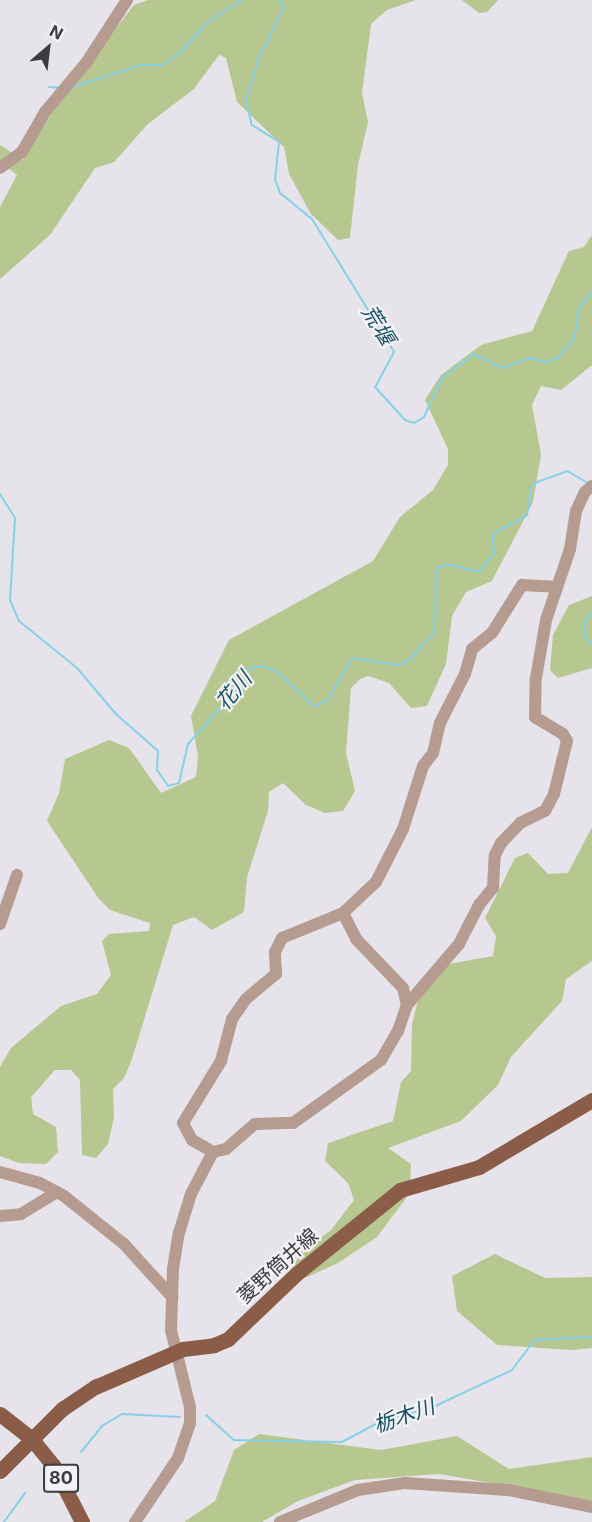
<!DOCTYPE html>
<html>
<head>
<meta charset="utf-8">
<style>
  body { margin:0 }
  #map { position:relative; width:592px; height:1522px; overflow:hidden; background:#e6e4ea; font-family:Inter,"Noto Sans JP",sans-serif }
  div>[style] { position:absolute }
  .green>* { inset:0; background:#b7c790 }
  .stream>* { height:2px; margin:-1px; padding:0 1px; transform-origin:1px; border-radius:1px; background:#87d1e8 }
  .minor>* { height:12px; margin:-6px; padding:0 6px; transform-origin:6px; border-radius:6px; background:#b69c90 }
  .major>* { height:15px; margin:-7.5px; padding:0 7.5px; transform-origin:7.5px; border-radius:7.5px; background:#8b5d49 }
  span { translate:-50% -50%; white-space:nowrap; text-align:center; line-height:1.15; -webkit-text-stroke:4.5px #f4f1f7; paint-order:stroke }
  .shield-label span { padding:2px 4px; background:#f4f1f7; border:2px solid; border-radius:4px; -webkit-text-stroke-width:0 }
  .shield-label { font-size:18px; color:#3c3b3d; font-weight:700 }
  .street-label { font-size:20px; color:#3c3b3d }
  .water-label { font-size:21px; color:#145263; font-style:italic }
  .north { position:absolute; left:18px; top:18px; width:60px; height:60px; -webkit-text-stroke:4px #f4f1f7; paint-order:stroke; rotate:28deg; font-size:16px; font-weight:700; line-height:24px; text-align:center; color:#3c3b3d }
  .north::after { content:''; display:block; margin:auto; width:21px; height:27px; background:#3c3b3d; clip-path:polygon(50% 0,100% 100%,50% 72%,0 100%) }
</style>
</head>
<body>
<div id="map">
  <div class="green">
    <i style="clip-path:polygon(148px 0,416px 0,387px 10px,371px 24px,362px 93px,368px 122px,358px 165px,350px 238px,338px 240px,311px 214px,289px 174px,284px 147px,237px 102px,226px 58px,219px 55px,194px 89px,148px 124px,114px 162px,95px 168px,50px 235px,0 279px,0 207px,17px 175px,0 161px,0 145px,23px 160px,61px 98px,134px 5px)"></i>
    <i style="clip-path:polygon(462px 0,498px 0,487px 12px,479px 13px)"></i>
    <i style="clip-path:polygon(592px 235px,592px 365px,561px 390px,541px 386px,532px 405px,541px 455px,533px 502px,492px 581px,466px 592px,452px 616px,446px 664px,427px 706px,411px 708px,389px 683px,368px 676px,360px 679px,351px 688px,346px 753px,355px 791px,343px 811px,325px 813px,306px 805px,283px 783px,269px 792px,268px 811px,247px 877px,244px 912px,212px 930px,194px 917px,173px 925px,132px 1059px,124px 1078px,113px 1089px,114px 1117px,108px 1144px,96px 1158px,82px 1155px,80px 1080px,71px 1070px,55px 1070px,31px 1097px,33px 1114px,56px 1127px,58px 1152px,46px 1164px,19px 1163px,0 1156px,0 1067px,11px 1048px,61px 1006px,97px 994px,111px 975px,102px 941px,109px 934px,149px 931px,150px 923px,110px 910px,99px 899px,47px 821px,59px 793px,65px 759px,109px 740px,129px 748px,161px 793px,196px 777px,198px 756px,191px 716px,229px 640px,373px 561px,400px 517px,433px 490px,448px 465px,448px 449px,425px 400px,441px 375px,481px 345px,532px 331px,569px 251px,584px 247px)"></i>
    <i style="clip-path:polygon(592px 596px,592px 668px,558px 678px,550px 670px,553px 635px,569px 605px)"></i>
    <i style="clip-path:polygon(592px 827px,592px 961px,566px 979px,562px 1001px,511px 1057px,498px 1085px,461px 1121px,388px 1148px,411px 1164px,410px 1193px,377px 1237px,338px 1263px,305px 1278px,292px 1269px,301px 1252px,331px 1230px,354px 1200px,348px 1183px,325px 1161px,328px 1143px,393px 1121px,401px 1082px,411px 1071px,412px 1024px,422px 985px,443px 965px,493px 956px,496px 936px,485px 918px,515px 858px,528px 853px,548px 874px,568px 873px)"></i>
    <i style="clip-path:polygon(495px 1254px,545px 1278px,592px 1277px,592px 1348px,572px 1350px,497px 1345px,457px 1311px,452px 1276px)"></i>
    <i style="clip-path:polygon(259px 1434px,381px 1450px,457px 1436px,509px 1469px,592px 1457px,592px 1513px,526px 1489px,439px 1474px,355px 1480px,298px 1501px,262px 1522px,184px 1522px,215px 1501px,234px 1450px)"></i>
  </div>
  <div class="stream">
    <i style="left:279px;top:0;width:9px;rotate:54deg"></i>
    <i style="left:284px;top:7px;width:57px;rotate:116.1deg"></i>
    <i style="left:259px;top:58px;width:44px;rotate:107.2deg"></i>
    <i style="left:246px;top:100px;width:26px;rotate:77deg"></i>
    <i style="left:252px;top:125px;width:32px;rotate:32deg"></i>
    <i style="left:279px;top:142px;width:37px;rotate:96deg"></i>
    <i style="left:275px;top:179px;width:15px;rotate:70deg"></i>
    <i style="left:280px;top:193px;width:41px;rotate:39.1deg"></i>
    <i style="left:312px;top:219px;width:156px;rotate:58.3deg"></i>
    <i style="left:394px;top:352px;width:40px;rotate:118deg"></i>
    <i style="left:375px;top:387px;width:45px;rotate:47.7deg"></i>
    <i style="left:405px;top:420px;width:9px;rotate:18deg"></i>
    <i style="left:414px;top:423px;width:12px;rotate:-31deg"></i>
    <i style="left:424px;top:417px;width:43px;rotate:-65.2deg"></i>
    <i style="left:442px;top:378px;width:40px;rotate:-37deg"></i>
    <i style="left:474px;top:354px;width:31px;rotate:27deg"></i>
    <i style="left:502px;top:368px;width:29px;rotate:-20deg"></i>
    <i style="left:529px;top:358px;width:17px;rotate:13deg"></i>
    <i style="left:546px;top:362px;width:10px;rotate:-17deg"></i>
    <i style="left:556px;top:359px;width:26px;rotate:-47deg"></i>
    <i style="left:574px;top:340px;width:35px;rotate:-80deg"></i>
    <i style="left:580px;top:306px;width:18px;rotate:-49deg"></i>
    <i style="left:49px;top:87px;width:11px;rotate:5deg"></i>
    <i style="left:72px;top:87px;width:72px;rotate:-17.7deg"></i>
    <i style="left:141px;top:65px;width:21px"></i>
    <i style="left:162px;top:65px;width:20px;rotate:-33deg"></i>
    <i style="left:179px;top:54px;width:43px;rotate:-47.8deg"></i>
    <i style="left:208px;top:22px;width:40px;rotate:-32.9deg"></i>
    <i style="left:0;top:494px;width:28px;rotate:58deg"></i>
    <i style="left:15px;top:518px;width:82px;rotate:93.5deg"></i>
    <i style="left:10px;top:600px;width:23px;rotate:67deg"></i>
    <i style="left:19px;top:621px;width:75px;rotate:39deg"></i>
    <i style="left:77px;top:668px;width:60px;rotate:49.7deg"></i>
    <i style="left:116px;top:714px;width:56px;rotate:41.4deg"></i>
    <i style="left:158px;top:751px;width:19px;rotate:93deg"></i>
    <i style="left:157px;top:770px;width:19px;rotate:55deg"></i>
    <i style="left:168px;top:786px;width:11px;rotate:-15deg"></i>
    <i style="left:179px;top:783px;width:40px;rotate:-77deg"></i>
    <i style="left:188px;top:744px;width:78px;rotate:-48.1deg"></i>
    <i style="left:240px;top:686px;width:20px;rotate:-63deg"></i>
    <i style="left:249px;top:668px;width:13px;rotate:-9deg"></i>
    <i style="left:262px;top:666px;width:15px;rotate:20deg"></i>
    <i style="left:276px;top:671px;width:52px;rotate:42.6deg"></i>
    <i style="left:314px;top:706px;width:14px;rotate:-21deg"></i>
    <i style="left:327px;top:701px;width:50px;rotate:-59.8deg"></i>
    <i style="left:352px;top:658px;width:46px;rotate:8.8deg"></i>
    <i style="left:397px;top:665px;width:10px;rotate:-17deg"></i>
    <i style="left:407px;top:662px;width:41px;rotate:-47deg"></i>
    <i style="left:435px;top:632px;width:64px;rotate:-89.1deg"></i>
    <i style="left:436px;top:568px;width:14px;rotate:-12deg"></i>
    <i style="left:450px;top:565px;width:31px;rotate:13deg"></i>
    <i style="left:480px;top:572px;width:24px;rotate:-54deg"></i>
    <i style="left:494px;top:553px;width:19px;rotate:-96deg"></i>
    <i style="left:492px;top:534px;width:40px;rotate:-28deg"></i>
    <i style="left:527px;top:515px;width:31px;rotate:-81deg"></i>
    <i style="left:532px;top:484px;width:37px;rotate:-20deg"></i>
    <i style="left:567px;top:471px;width:24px;rotate:30deg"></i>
    <i style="left:592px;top:612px;width:14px;rotate:126deg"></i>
    <i style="left:584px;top:623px;width:14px;rotate:86deg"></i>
    <i style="left:585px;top:637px;width:11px;rotate:49deg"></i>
    <i style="left:206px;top:1415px;width:38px;rotate:42deg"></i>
    <i style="left:234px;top:1440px;width:108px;rotate:1.1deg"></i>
    <i style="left:342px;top:1442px;width:47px;rotate:-28.2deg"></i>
    <i style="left:383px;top:1420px;width:49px;rotate:-14deg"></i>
    <i style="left:431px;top:1408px;width:89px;rotate:-25.1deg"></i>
    <i style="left:512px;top:1370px;width:38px;rotate:-53deg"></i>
    <i style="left:535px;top:1340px;width:57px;rotate:-3deg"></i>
    <i style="left:81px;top:1452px;width:33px;rotate:-51deg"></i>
    <i style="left:102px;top:1426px;width:23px;rotate:-31deg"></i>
    <i style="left:122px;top:1414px;width:58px;rotate:3deg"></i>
    <i style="left:4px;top:1522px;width:36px;rotate:-54deg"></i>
  </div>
  <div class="minor">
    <i style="left:0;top:168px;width:27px;rotate:-36deg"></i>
    <i style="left:22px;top:152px;width:46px;rotate:-60.1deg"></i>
    <i style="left:45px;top:112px;width:64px;rotate:-50.1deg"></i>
    <i style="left:86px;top:63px;width:75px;rotate:-56.9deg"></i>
    <i style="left:343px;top:913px;width:29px;rotate:63deg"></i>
    <i style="left:356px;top:939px;width:68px;rotate:46.2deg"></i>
    <i style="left:403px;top:988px;width:17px;rotate:77deg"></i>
    <i style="left:0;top:924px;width:52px;rotate:-70.9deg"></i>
    <i style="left:213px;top:1152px;width:24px;rotate:-150deg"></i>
    <i style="left:192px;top:1140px;width:19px;rotate:-118deg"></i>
    <i style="left:183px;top:1123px;width:73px;rotate:-58.5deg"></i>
    <i style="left:221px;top:1061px;width:43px;rotate:-75.3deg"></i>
    <i style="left:232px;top:1019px;width:24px;rotate:-55deg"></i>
    <i style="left:246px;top:999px;width:39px;rotate:-40deg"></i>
    <i style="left:276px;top:974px;width:22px;rotate:-93deg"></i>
    <i style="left:275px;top:952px;width:16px;rotate:-63deg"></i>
    <i style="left:282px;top:938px;width:66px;rotate:-22.3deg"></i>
    <i style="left:343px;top:913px;width:45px;rotate:-43.2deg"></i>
    <i style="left:376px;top:882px;width:59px;rotate:-63deg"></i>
    <i style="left:403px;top:829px;width:66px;rotate:-72.4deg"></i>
    <i style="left:423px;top:766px;width:16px;rotate:-52deg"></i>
    <i style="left:433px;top:753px;width:31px;rotate:-77deg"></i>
    <i style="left:440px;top:723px;width:55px;rotate:-63deg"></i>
    <i style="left:465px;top:674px;width:26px;rotate:-74deg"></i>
    <i style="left:472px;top:649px;width:26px;rotate:-39deg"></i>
    <i style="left:492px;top:633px;width:57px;rotate:-58deg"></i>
    <i style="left:522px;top:585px;width:34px;rotate:3deg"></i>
    <i style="left:0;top:1172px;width:41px;rotate:15.4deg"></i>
    <i style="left:40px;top:1183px;width:27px;rotate:28deg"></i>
    <i style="left:64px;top:1196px;width:77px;rotate:38.7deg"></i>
    <i style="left:124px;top:1244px;width:72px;rotate:47.8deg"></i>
    <i style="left:0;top:1216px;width:21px;rotate:-5deg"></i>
    <i style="left:21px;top:1214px;width:42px;rotate:-31.4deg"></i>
    <i style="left:135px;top:1522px;width:77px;rotate:-56.1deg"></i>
    <i style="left:178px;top:1458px;width:36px;rotate:-71deg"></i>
    <i style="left:190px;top:1424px;width:17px;rotate:-90deg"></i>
    <i style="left:190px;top:1407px;width:79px;rotate:-103.9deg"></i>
    <i style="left:171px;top:1330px;width:61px;rotate:-88.1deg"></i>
    <i style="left:173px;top:1269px;width:36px;rotate:-81deg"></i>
    <i style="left:179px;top:1233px;width:41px;rotate:-72.9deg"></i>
    <i style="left:191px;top:1194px;width:47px;rotate:-62.4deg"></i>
    <i style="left:213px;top:1152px;width:13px;rotate:-13deg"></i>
    <i style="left:226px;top:1149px;width:38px;rotate:-41deg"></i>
    <i style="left:255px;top:1124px;width:38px;rotate:-2deg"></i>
    <i style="left:293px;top:1123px;width:108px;rotate:-35.6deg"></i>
    <i style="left:381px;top:1060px;width:34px;rotate:-60deg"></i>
    <i style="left:398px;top:1031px;width:28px;rotate:-71deg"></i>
    <i style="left:407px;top:1005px;width:80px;rotate:-49.6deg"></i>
    <i style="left:459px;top:944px;width:44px;rotate:-62.9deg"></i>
    <i style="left:479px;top:905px;width:22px;rotate:-51deg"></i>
    <i style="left:493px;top:888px;width:33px;rotate:-87deg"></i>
    <i style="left:495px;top:855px;width:13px;rotate:-63deg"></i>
    <i style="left:501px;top:843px;width:28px;rotate:-46deg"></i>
    <i style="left:520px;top:823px;width:28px;rotate:-26deg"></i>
    <i style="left:545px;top:811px;width:19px;rotate:-62deg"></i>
    <i style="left:554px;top:794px;width:55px;rotate:-76.2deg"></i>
    <i style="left:567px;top:741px;width:8px;rotate:-120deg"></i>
    <i style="left:563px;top:734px;width:33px;rotate:-149deg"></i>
    <i style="left:535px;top:717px;width:39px;rotate:-89deg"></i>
    <i style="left:536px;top:678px;width:59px;rotate:-80.2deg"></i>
    <i style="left:546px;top:620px;width:75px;rotate:-71.3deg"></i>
    <i style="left:570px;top:549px;width:38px;rotate:-81deg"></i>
    <i style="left:576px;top:511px;width:21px;rotate:-65deg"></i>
    <i style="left:585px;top:492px;width:9px;rotate:-41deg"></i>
    <i style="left:280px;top:1522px;width:84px;rotate:-22.3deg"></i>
    <i style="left:358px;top:1490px;width:48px;rotate:-8.5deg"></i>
    <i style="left:405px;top:1483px;width:103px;rotate:3.9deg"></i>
    <i style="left:508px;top:1490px;width:86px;rotate:11.4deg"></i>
  </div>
  <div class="major">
    <i style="left:0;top:1414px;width:39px;rotate:38deg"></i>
    <i style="left:31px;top:1438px;width:35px;rotate:51deg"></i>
    <i style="left:53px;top:1465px;width:64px;rotate:63deg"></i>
    <i style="left:0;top:1471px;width:88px;rotate:-45deg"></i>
    <i style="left:62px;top:1409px;width:40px;rotate:-34deg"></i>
    <i style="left:95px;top:1387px;width:96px;rotate:-23.4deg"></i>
    <i style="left:183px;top:1349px;width:31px;rotate:-7deg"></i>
    <i style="left:214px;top:1345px;width:15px;rotate:-23deg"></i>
    <i style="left:228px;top:1339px;width:94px;rotate:-43.7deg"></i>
    <i style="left:296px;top:1274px;width:134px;rotate:-38.9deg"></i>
    <i style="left:400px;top:1190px;width:82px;rotate:-16.2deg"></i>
    <i style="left:479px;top:1167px;width:131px;rotate:-30.7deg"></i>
  </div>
  <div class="shield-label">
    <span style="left:61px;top:1478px">80</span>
  </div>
  <div class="street-label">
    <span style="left:278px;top:1266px;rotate:-42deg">菱野筒井線</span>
  </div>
  <div class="water-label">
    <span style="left:378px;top:325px;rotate:58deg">荒堰</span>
    <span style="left:234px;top:691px;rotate:-50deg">花川</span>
    <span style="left:404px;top:1416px;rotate:-19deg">栃木川</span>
  </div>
  <div class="north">N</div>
</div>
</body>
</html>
